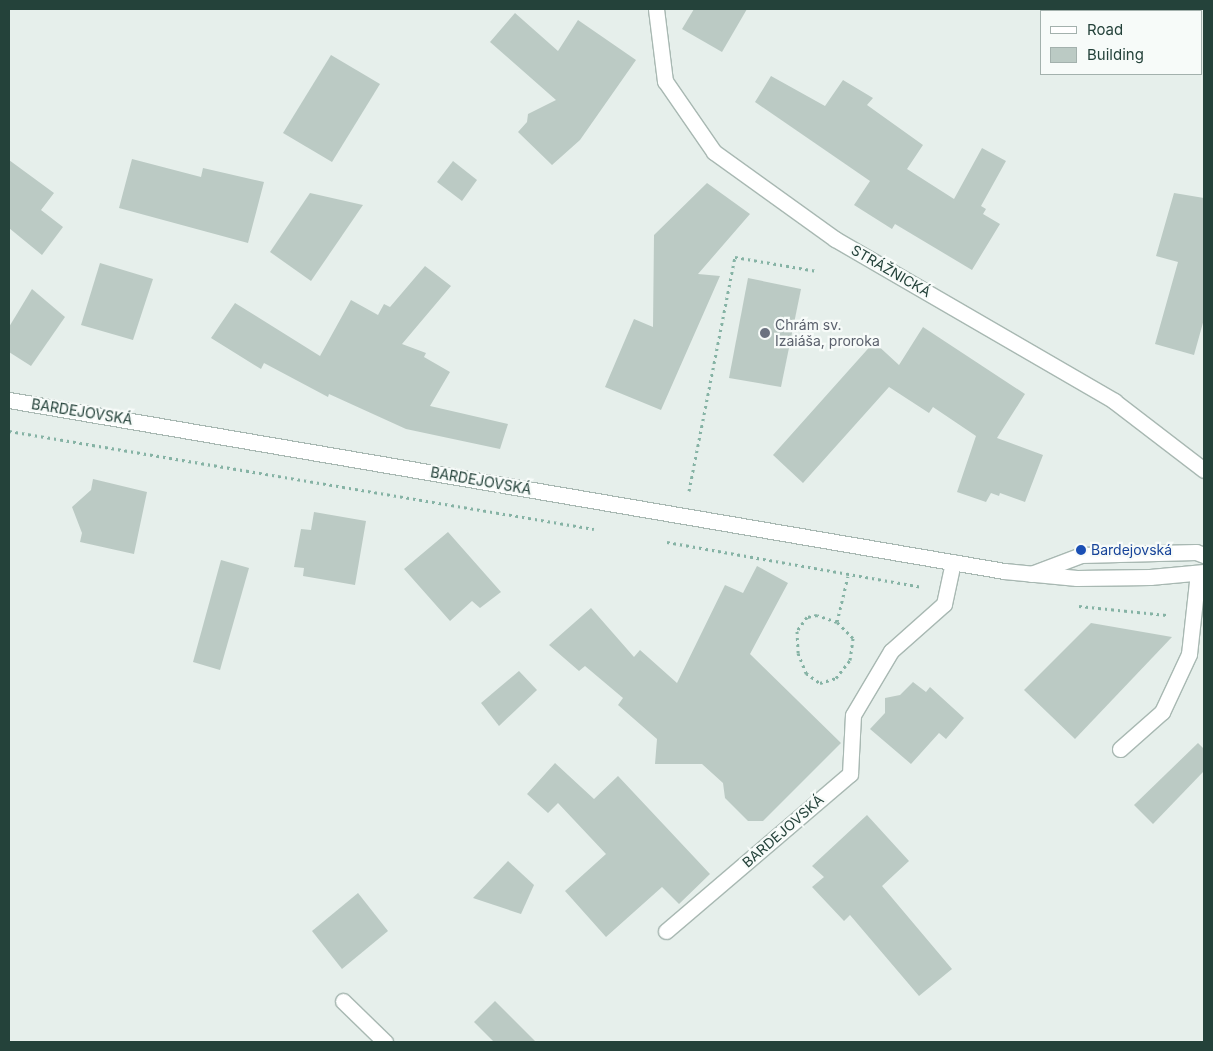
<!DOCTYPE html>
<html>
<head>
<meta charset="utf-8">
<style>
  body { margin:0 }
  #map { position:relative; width:1213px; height:1051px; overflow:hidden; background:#e6efeb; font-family:Inter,sans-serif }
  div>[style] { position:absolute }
  .building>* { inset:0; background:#bbcac4 }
  .path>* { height:3px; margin-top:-1.5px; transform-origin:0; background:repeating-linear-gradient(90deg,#86b3a5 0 2.5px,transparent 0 6.5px) }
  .roads { filter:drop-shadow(1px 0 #a8b8b2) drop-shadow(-1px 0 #a8b8b2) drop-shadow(0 1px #a8b8b2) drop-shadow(0 -1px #a8b8b2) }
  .lane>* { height:15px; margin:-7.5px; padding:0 7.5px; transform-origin:7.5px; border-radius:7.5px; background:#fff }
  .street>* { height:15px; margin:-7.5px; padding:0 7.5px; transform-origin:7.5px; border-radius:7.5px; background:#fff }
  .dots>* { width:14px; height:14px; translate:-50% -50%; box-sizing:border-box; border:2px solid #f7fbf9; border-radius:50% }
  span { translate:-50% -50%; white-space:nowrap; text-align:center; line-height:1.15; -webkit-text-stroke:4.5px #f7fbf9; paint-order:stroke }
  .street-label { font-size:14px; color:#24423a }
  .worship-label { font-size:14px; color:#5b616d }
  .left { translate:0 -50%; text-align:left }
  .transit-label { font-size:14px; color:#164399 }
  .frame { position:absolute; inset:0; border:10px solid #24423a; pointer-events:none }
  .legend { position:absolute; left:1040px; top:10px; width:162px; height:65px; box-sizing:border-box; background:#f7fbf9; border:1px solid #a3b1ad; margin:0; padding:6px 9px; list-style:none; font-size:15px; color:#24423a }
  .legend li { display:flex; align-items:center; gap:10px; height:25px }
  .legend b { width:25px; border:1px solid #a3b1ad }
</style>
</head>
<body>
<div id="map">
  <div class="building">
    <i style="clip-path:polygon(694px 9px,747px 9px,722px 52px,682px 29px)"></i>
    <i style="clip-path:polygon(515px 13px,558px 51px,578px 20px,636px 60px,580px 140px,552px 165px,518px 132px,527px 122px,528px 114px,556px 100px,490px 42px)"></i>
    <i style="clip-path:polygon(331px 55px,380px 84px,332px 162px,283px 133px)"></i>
    <i style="clip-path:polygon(771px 76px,825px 106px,843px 80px,873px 98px,867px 105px,923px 145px,907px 169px,954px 199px,982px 148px,1006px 161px,981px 206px,986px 209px,983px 214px,1000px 224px,972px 270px,895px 224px,892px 229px,854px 205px,870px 181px,755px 102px)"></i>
    <i style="clip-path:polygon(132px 159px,201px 177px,203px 168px,264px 182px,248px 243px,119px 208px)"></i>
    <i style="clip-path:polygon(9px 160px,54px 193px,41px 210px,63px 227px,42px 255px,9px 228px)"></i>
    <i style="clip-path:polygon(453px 161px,477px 180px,462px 201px,437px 182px)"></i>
    <i style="clip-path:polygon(707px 183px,750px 214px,698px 274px,720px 276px,661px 410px,605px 387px,634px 319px,653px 327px,654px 235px)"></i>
    <i style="clip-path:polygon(310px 193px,363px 205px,311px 281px,270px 252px)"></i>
    <i style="clip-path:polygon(1174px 193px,1204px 198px,1204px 319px,1194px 355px,1155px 344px,1178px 262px,1156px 256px)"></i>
    <i style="clip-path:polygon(100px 263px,153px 279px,133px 340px,81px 325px)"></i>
    <i style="clip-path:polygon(425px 266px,451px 286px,402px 344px,426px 353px,424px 357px,450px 372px,430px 406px,508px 424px,500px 449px,406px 429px,329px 394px,328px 397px,264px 363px,261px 369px,211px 338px,235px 303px,320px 356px,351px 300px,378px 315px,384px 304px,390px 307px)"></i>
    <i style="clip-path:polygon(748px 278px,801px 289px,781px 387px,729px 378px)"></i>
    <i style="clip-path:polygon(32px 289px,65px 317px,31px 366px,9px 352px,9px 327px)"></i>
    <i style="clip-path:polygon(923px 327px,1025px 394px,997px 438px,1043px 455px,1025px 502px,1000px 493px,999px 496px,991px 493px,986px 502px,957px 492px,976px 436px,933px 407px,929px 413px,889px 387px,803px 483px,773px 455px,874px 342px,899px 365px)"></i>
    <i style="clip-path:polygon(93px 479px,147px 492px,134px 554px,80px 542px,82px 533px,72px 507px,91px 490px)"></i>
    <i style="clip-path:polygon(314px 512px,366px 521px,355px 585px,303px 576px,304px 568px,294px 567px,301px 529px,311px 530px)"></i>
    <i style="clip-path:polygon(448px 532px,501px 592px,480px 608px,472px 601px,450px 621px,404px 569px)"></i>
    <i style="clip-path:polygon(221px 560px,249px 568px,220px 670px,193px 662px)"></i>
    <i style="clip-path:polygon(757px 566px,788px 583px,750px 654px,841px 743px,763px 821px,748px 821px,725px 798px,723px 783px,702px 764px,655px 764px,657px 739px,618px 705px,623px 698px,585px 666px,579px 671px,549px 645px,591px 608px,634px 657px,640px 650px,677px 683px,725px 585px,743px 593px)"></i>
    <i style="clip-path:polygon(1091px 623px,1172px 637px,1075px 739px,1024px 690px)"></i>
    <i style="clip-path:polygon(519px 671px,537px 690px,499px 726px,481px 703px)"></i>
    <i style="clip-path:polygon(913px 682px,926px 692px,930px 687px,964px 718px,946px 739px,939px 733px,911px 764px,870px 729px,885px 713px,885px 698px,900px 695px)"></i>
    <i style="clip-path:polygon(1198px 743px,1204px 749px,1204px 771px,1153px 824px,1134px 805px)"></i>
    <i style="clip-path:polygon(555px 763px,594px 799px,618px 776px,710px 874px,679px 904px,662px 887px,606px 937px,565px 891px,606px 854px,558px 803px,548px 813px,527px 794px)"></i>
    <i style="clip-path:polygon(867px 815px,909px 861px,882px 886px,952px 969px,919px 996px,850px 915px,844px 921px,812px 887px,824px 877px,812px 866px)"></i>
    <i style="clip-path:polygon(508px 861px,534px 885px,521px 914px,473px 898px)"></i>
    <i style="clip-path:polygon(358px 893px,388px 931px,342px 969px,312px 931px)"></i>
    <i style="clip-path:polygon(495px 1001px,536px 1042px,494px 1042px,474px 1022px)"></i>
  </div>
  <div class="path">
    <i style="left:9px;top:431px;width:593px;rotate:9.51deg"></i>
    <i style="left:689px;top:491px;width:238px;rotate:-78.9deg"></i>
    <i style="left:735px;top:257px;width:83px;rotate:9.7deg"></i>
    <i style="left:667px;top:542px;width:258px;rotate:10deg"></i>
    <i style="left:1079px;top:606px;width:88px;rotate:5.8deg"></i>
    <i style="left:837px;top:622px;width:21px;rotate:-161deg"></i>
    <i style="left:817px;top:615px;width:10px;rotate:169deg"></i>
    <i style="left:807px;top:617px;width:17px;rotate:126deg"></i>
    <i style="left:797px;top:631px;width:22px;rotate:87deg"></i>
    <i style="left:798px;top:653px;width:22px;rotate:68deg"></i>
    <i style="left:806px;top:673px;width:17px;rotate:36deg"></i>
    <i style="left:820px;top:683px;width:17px;rotate:-17deg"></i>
    <i style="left:836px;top:678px;width:23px;rotate:-52deg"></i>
    <i style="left:850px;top:660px;width:22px;rotate:-82deg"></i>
    <i style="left:853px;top:638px;width:23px;rotate:-135deg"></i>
    <i style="left:837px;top:622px;width:47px;rotate:-76.6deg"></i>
  </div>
  <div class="roads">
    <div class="lane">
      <i style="left:1031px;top:574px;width:53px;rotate:-20.8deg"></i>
      <i style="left:1081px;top:555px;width:115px;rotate:-1.5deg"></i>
      <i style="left:1196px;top:552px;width:9px;rotate:21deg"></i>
      <i style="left:1120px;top:749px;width:56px;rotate:-41.4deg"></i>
      <i style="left:1162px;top:712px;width:64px;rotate:-65deg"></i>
      <i style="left:1189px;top:654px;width:81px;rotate:-83.7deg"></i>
    </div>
    <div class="street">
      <i style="left:656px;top:9px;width:73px;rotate:82.9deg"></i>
      <i style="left:665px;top:81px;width:86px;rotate:55.4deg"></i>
      <i style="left:714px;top:152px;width:149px;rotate:35.7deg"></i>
      <i style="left:835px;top:239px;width:323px;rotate:30.1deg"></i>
      <i style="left:1114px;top:401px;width:113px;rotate:37.5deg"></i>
      <i style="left:9px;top:400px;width:1010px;rotate:9.75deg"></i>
      <i style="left:1004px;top:571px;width:73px;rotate:5.5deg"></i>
      <i style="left:1077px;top:578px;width:73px;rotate:-0.8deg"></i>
      <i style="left:1150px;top:577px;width:54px;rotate:-5.3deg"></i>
      <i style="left:666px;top:931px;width:242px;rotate:-40.5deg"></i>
      <i style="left:850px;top:774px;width:59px;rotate:-87.1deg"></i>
      <i style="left:853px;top:715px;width:74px;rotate:-59.3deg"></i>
      <i style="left:891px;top:651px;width:71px;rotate:-41.6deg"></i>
      <i style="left:944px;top:604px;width:43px;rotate:-77.9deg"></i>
      <i style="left:343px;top:1001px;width:59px;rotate:44.3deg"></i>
    </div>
  </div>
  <div class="dots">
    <i style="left:765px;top:333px;background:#6b7280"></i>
    <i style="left:1081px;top:550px;background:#1a4fb4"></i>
  </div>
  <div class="street-label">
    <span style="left:891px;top:271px;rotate:30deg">STRÁŽNICKÁ</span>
    <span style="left:82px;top:412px;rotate:9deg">BARDEJOVSKÁ</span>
    <span style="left:481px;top:481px;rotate:10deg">BARDEJOVSKÁ</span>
    <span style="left:783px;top:831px;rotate:-41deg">BARDEJOVSKÁ</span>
  </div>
  <div class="worship-label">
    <span class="left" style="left:775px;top:333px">Chrám sv.<br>Izaiáša, proroka</span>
  </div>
  <div class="transit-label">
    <span class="left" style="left:1091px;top:550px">Bardejovská</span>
  </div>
  <div class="frame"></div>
  <ul class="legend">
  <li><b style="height:6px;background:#fff"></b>Road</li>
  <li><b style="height:14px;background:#bbcac4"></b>Building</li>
  </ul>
</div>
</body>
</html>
